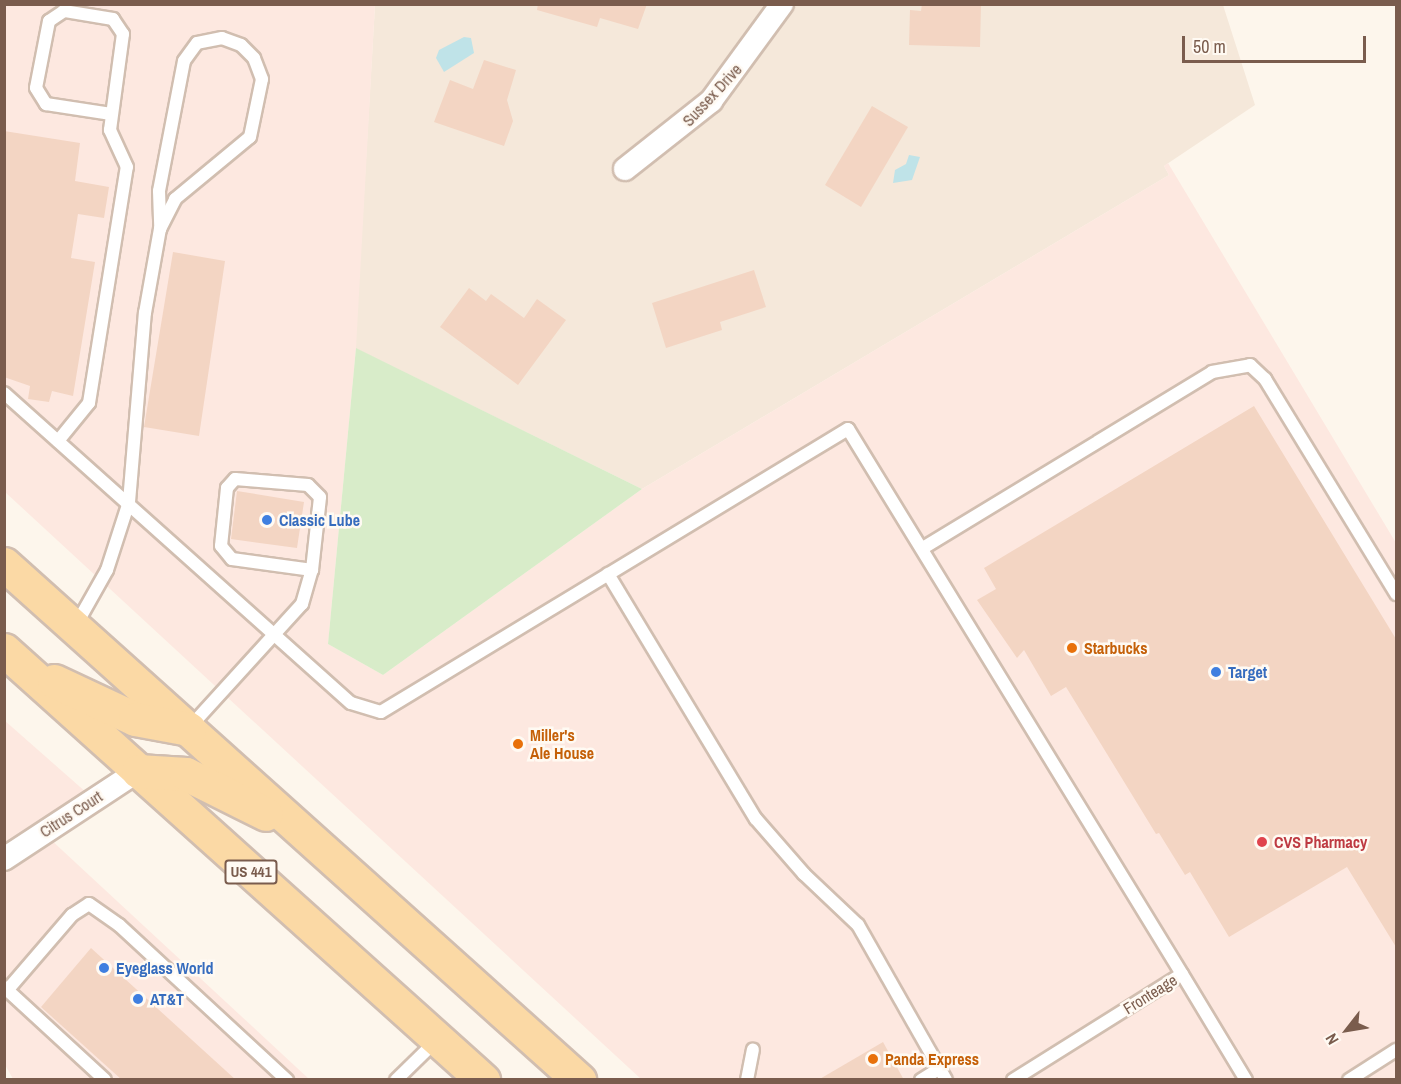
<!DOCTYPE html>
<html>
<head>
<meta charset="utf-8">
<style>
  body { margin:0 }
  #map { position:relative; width:1401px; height:1084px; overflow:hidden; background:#fdf6ec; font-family:"Archivo Narrow",sans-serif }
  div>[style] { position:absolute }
  .residential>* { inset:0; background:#f5e8da }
  .commercial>* { inset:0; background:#fde8e0 }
  .green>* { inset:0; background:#d8ecc9 }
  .water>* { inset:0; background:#bfe3e8 }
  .building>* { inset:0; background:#f3d5c3 }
  .roads { filter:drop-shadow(2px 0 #d1beb0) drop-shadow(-2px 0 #d1beb0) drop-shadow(0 2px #d1beb0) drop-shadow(0 -2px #d1beb0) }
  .lane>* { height:12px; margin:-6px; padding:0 6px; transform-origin:6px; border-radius:6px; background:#fff }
  .street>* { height:22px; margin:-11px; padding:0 11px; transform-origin:11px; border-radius:11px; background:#fff }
  .primary>* { height:33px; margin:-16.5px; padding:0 16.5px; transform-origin:16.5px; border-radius:16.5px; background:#fbd9a5 }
  .dots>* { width:16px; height:16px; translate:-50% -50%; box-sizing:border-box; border:3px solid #fffaf3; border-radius:50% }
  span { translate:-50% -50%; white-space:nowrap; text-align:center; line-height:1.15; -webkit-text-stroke:5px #fffaf3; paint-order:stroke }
  .shield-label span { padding:2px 4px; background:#fffaf3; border:2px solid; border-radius:4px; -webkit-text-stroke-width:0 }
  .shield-label { font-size:15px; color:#7a5c4d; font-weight:700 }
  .street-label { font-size:16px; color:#7a5c4d }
  .shop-label { font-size:16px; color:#366cbe; font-weight:700 }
  .left { translate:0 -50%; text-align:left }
  .food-label { font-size:16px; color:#c56008; font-weight:700 }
  .health-label { font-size:16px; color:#be3a42; font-weight:700 }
  .frame { position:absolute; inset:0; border:6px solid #7a5c4d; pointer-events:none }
  .north { position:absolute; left:1317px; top:1000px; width:60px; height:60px; -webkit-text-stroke:4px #fffaf3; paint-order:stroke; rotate:239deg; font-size:16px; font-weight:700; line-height:24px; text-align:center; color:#7a5c4d }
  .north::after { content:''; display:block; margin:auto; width:21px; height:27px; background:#7a5c4d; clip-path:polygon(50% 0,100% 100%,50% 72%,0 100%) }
  .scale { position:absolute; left:1182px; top:36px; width:184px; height:27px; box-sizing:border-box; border:3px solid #7a5c4d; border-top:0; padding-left:8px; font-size:18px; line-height:21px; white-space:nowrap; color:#7a5c4d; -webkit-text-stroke:4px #fffaf3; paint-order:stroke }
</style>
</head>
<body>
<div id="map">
  <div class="residential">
    <i style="clip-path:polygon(375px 5px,1223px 5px,1255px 105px,1164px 166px,1169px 175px,642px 489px,355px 348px)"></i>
  </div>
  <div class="commercial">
    <i style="clip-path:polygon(5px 5px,375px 5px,356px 348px,328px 644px,383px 675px,642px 489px,1169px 175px,1164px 166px,1168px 163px,1396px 543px,1396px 1079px,641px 1079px,5px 492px)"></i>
    <i style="clip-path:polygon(4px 720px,96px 801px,49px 838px,309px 1079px,13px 1079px,4px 1063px)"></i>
  </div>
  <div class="green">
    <i style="clip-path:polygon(356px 348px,642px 489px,383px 675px,328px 644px)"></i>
  </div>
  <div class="water">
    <i style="clip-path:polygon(464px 37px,471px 38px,474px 53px,444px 72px,436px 58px,439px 50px)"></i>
    <i style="clip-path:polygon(909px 155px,920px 157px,912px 180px,893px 183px,895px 170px,906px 164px)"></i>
  </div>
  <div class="building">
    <i style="clip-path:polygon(538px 4px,647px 4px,638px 29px,600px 18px,597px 27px,537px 10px)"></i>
    <i style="clip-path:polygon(922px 4px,981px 4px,980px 47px,909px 45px,910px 10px,921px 11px)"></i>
    <i style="clip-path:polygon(484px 60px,516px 70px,507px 100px,513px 121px,504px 146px,434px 122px,450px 80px,473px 89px)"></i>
    <i style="clip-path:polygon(872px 106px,908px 127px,861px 207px,825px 185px)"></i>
    <i style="clip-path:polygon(4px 131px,80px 143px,75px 181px,109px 187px,104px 218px,78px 214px,71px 258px,95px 262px,73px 396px,52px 391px,49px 402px,28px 399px,30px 386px,4px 377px)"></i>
    <i style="clip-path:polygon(173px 252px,225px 261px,199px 436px,144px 427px)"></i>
    <i style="clip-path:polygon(754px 270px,766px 307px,720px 322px,722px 330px,666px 348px,652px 303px)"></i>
    <i style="clip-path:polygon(469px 288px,486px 301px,491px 294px,524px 318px,537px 299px,566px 320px,518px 385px,440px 327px)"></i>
    <i style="clip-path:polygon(1254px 406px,1396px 639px,1396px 947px,1347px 867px,1229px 937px,1190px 872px,1185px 875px,1159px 833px,1156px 834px,1066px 687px,1051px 696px,1024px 650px,1017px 658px,977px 600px,996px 589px,984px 568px)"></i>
    <i style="clip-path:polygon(237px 491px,304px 502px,297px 548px,231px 539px)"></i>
    <i style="clip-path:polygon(91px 948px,236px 1080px,122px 1080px,41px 1007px)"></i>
    <i style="clip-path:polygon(883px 1042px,904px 1080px,818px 1080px)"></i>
  </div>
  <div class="roads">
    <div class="lane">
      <i style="left:4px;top:393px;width:465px;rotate:41.8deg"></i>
      <i style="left:351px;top:703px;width:31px;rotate:17deg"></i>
      <i style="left:381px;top:712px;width:546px;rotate:-31.22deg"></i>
      <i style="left:848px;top:429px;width:639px;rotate:58.5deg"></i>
      <i style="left:58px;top:441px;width:49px;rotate:-50.8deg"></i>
      <i style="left:89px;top:403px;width:239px;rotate:-80.9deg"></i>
      <i style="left:127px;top:167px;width:41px;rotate:-114.7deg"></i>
      <i style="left:110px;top:130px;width:97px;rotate:-82.3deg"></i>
      <i style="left:123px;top:34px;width:18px;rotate:-124deg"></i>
      <i style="left:113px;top:19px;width:50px;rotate:-170.7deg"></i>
      <i style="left:64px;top:11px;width:18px;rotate:146deg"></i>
      <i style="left:49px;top:21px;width:68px;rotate:101deg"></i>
      <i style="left:36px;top:88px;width:19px;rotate:58deg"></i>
      <i style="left:46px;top:104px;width:66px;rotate:8.7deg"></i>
      <i style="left:923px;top:548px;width:338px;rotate:-31.3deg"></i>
      <i style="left:1212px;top:372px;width:39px;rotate:-10deg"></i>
      <i style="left:1250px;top:365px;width:21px;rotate:43deg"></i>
      <i style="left:1265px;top:379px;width:252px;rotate:58.6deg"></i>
      <i style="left:608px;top:574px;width:286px;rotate:58.9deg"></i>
      <i style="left:756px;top:819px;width:73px;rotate:48.9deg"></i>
      <i style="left:804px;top:874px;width:74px;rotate:43.4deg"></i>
      <i style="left:858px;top:925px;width:178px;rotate:60.4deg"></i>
      <i style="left:76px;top:625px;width:63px;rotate:-60.6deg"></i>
      <i style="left:107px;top:570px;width:71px;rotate:-72.1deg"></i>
      <i style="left:129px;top:502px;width:190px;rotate:-85.2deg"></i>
      <i style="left:145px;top:313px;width:85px;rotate:-79.9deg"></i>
      <i style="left:160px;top:229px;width:34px;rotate:-63deg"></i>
      <i style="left:175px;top:199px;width:97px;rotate:-39.6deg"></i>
      <i style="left:250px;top:137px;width:59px;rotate:-78.3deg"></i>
      <i style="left:262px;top:79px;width:22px;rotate:-111deg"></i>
      <i style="left:254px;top:58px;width:18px;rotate:-135deg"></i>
      <i style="left:241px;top:45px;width:20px;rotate:-160deg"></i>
      <i style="left:222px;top:38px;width:25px;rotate:169deg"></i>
      <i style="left:197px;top:43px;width:22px;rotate:126deg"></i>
      <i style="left:184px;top:61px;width:132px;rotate:100.9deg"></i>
      <i style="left:159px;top:191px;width:38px;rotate:88deg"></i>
      <i style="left:189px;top:728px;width:168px;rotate:-47.7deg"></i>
      <i style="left:302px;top:604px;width:35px;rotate:-74deg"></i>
      <i style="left:312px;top:570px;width:73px;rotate:-83.7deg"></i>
      <i style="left:320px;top:497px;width:17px;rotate:-135deg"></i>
      <i style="left:308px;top:485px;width:73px;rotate:-175.3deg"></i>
      <i style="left:235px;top:479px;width:12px;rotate:132deg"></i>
      <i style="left:227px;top:488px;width:58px;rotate:95.9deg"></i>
      <i style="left:221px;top:546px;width:17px;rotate:50deg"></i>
      <i style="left:232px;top:559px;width:81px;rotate:7.8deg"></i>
      <i style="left:4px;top:987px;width:137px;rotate:42.6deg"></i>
      <i style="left:10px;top:987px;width:95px;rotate:-49.3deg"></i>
      <i style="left:72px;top:915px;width:20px;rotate:-33deg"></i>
      <i style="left:89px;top:904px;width:37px;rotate:35deg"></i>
      <i style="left:119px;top:925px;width:229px;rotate:42.7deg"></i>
      <i style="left:396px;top:1080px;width:57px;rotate:-44.3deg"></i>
      <i style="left:747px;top:1080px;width:31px;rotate:-79deg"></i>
      <i style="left:921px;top:1080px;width:22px;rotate:-32deg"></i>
      <i style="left:1013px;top:1080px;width:199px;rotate:-32.1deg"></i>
      <i style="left:1182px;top:974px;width:124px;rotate:58.9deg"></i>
      <i style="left:1349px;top:1080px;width:56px;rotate:-32.6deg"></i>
    </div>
    <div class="street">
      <i style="left:625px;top:169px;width:110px;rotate:-38.3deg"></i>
      <i style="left:711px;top:101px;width:120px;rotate:-53.8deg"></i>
      <i style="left:4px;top:859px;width:160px;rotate:-33.3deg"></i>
    </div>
    <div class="primary">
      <i style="left:4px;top:564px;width:773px;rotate:41.9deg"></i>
      <i style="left:4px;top:650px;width:644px;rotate:41.91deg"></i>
      <i style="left:54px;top:681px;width:89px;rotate:25.1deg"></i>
      <i style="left:135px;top:719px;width:55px;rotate:10.5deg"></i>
      <i style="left:138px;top:771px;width:48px;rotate:3.6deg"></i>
      <i style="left:186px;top:774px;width:89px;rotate:26.6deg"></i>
    </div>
  </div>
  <div class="dots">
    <i style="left:267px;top:520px;background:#3f7fe0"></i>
    <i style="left:1072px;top:648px;background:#e8710a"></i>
    <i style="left:1216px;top:672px;background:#3f7fe0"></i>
    <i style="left:518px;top:744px;background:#e8710a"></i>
    <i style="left:1262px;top:842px;background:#e0444e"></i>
    <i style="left:104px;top:968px;background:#3f7fe0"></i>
    <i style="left:138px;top:999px;background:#3f7fe0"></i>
    <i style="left:873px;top:1059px;background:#e8710a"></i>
  </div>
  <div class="shield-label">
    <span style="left:251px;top:872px">US 441</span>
  </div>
  <div class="street-label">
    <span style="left:712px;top:95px;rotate:-47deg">Sussex Drive</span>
    <span style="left:71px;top:814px;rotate:-33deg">Citrus Court</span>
    <span style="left:1150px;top:994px;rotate:-32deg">Fronteage</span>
  </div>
  <div class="shop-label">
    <span class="left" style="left:279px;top:520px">Classic Lube</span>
    <span class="left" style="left:1228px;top:672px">Target</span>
    <span class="left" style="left:116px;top:968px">Eyeglass World</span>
    <span class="left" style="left:150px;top:999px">AT&amp;T</span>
  </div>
  <div class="food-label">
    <span class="left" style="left:1084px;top:648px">Starbucks</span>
    <span class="left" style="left:530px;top:744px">Miller's<br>Ale House</span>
    <span class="left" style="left:885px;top:1059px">Panda Express</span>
  </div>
  <div class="health-label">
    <span class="left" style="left:1274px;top:842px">CVS Pharmacy</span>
  </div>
  <div class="frame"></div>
  <div class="north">N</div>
  <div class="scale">50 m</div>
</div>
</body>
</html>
